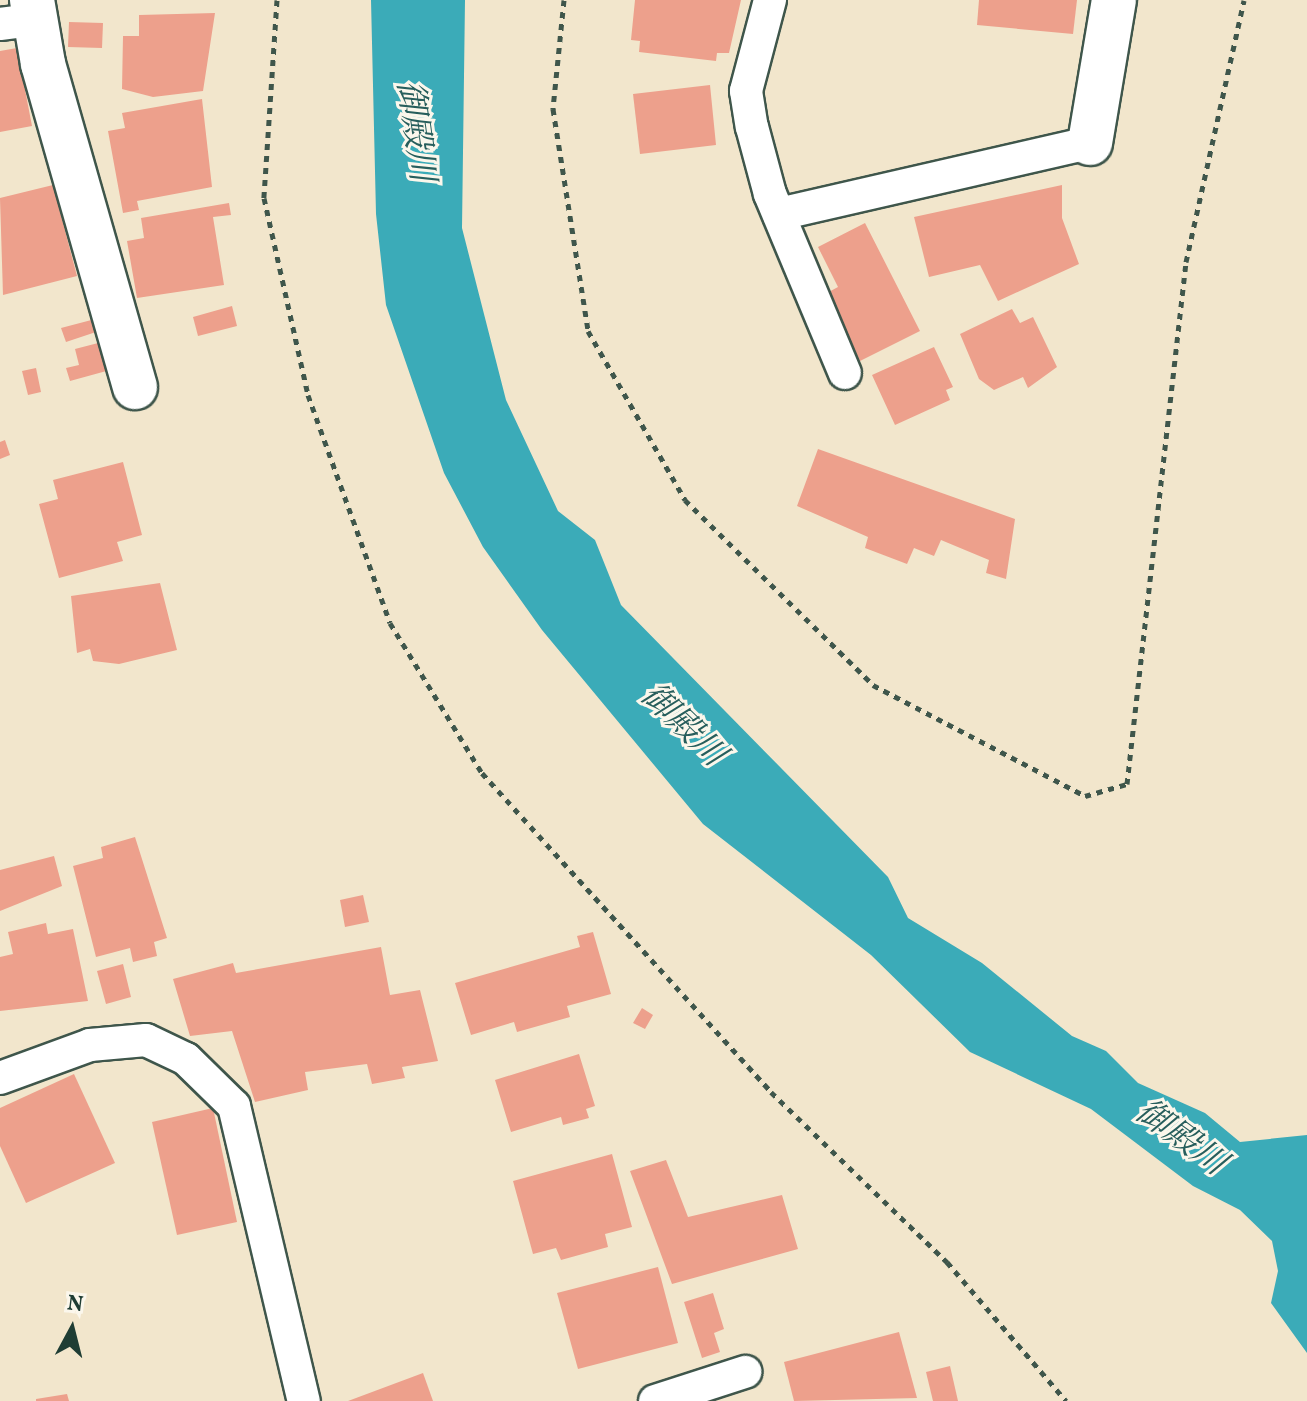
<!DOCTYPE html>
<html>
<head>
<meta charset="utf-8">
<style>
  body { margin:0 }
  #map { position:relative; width:1307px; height:1401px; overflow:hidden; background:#f2e6cc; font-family:Vollkorn,"Noto Serif JP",serif }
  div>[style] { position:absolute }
  .water>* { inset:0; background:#3babb8 }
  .building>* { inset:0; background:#eda08c }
  .path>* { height:5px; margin-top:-2.5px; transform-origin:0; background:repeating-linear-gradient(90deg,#3f564b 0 6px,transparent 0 12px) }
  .roads { filter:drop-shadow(2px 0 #3f564b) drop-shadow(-2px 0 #3f564b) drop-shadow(0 2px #3f564b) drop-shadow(0 -2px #3f564b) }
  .service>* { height:32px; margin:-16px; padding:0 16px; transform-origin:16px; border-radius:16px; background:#fff }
  .minor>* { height:44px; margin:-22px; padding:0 22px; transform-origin:22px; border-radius:22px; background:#fff }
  span { translate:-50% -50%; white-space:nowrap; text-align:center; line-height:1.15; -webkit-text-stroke:6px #fbf7ec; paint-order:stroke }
  .water-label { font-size:34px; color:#275e5c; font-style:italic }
  .north { position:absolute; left:32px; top:1289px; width:80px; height:80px; -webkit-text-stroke:6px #fbf7ec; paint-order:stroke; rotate:7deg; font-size:22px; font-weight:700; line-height:32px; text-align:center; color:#1f3d34 }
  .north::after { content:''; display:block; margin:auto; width:28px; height:36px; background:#1f3d34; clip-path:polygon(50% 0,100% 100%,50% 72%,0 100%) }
</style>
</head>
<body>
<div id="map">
  <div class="water">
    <i style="clip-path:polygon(371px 0,465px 0,462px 228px,506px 400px,558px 511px,595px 540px,621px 605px,888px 877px,908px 918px,982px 963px,1072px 1036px,1106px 1051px,1138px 1083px,1205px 1113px,1240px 1142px,1307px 1135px,1307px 1353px,1271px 1303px,1278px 1271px,1272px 1241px,1240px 1210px,1193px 1186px,1091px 1109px,970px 1052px,871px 955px,703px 824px,542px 630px,483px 547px,444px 473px,386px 305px,376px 214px)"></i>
  </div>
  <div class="building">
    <i style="clip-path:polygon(635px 0,741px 0,729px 53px,717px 53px,716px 61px,639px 52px,640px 41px,631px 40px)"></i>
    <i style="clip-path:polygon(979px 0,1077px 0,1073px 34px,977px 25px)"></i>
    <i style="clip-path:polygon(215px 13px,203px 91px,153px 97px,122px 89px,123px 36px,139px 36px,139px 15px)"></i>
    <i style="clip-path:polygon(69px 22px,103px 23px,102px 48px,68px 47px)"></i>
    <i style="clip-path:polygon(17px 48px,32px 126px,0 132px,0 51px)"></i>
    <i style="clip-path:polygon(710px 85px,716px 145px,640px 154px,633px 94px)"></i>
    <i style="clip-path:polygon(202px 99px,212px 187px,137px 201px,139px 210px,123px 213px,108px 131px,125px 128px,122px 113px)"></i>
    <i style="clip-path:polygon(53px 185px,77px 276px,3px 295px,0 198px)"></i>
    <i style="clip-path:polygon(1062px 185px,1062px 218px,1079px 264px,998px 301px,980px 265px,929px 277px,914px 217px)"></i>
    <i style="clip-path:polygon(229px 203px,231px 215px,213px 217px,224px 285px,137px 298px,127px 241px,144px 238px,141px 218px)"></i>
    <i style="clip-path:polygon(865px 223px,920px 331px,860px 361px,825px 294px,838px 287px,818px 247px)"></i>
    <i style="clip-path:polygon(232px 306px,237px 326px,198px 336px,193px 317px)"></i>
    <i style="clip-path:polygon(1012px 309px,1020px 323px,1033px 317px,1057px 367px,1028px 388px,1023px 377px,994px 390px,979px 379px,960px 334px)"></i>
    <i style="clip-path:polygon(99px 318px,102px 330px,66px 342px,61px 328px)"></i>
    <i style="clip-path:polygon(102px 342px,110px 370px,70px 381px,66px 368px,79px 365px,75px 349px)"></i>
    <i style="clip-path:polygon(934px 347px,953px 387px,946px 390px,950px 400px,895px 425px,872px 375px)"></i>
    <i style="clip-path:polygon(36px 368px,41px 392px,28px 395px,22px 371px)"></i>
    <i style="clip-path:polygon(5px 440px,10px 455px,0 459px,0 442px)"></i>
    <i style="clip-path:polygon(818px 449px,1015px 519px,1006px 579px,986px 573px,989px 560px,941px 540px,934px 556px,914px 548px,907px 564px,865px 548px,868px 537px,797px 506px)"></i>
    <i style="clip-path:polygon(123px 462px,142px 535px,117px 542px,123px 561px,59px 578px,39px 504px,58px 499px,53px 480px)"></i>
    <i style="clip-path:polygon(160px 583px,177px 650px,119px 664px,93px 661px,90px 649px,77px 653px,71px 596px)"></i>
    <i style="clip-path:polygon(135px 837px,167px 938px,154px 942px,157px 956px,133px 962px,130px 948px,96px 957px,73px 866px,103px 858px,101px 847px)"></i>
    <i style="clip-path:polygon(54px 856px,62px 886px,0 911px,0 870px)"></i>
    <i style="clip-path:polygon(363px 895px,369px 922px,345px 927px,340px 900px)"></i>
    <i style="clip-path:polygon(46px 923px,48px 934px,73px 929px,88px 1001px,0 1011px,0 957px,13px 954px,8px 932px)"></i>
    <i style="clip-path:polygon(593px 932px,611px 994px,567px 1006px,570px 1017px,517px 1032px,514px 1022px,471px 1035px,455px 983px,580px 947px,577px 936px)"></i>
    <i style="clip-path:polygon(381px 947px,390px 995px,420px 990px,438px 1061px,402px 1067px,405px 1078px,372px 1084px,367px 1064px,305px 1072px,308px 1090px,255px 1102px,232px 1031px,190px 1036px,173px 979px,233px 963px,236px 973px)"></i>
    <i style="clip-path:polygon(123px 964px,131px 997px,106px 1004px,97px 971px)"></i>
    <i style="clip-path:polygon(642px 1008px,653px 1015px,645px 1029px,633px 1023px)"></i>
    <i style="clip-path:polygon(579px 1054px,595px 1106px,586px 1109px,589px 1118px,563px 1125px,561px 1117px,511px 1132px,495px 1080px)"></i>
    <i style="clip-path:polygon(74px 1074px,115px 1163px,26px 1203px,0 1146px,0 1108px)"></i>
    <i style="clip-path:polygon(213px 1108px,237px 1222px,177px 1235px,152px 1122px)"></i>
    <i style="clip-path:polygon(612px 1154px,632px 1227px,605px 1234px,608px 1247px,561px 1260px,556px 1248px,533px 1254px,513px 1181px)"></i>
    <i style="clip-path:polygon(666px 1160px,688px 1217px,782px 1195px,798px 1249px,672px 1284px,630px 1171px)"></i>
    <i style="clip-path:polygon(658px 1267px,678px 1343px,578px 1369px,557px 1293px)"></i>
    <i style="clip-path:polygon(713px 1293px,724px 1329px,714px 1333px,720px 1352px,702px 1358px,684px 1302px)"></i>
    <i style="clip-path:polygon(899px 1332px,917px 1398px,794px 1401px,784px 1362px)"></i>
    <i style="clip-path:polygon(950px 1366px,958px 1401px,933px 1401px,926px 1372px)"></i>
    <i style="clip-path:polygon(423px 1373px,433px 1401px,348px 1401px)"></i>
    <i style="clip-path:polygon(67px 1394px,69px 1401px,36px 1401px,36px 1399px)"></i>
  </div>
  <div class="path">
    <i style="left:277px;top:0;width:198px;rotate:93.8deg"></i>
    <i style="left:264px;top:198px;width:202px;rotate:77.4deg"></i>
    <i style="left:308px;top:395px;width:242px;rotate:70.2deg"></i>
    <i style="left:390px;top:623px;width:176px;rotate:58.5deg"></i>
    <i style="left:482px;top:773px;width:430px;rotate:47.8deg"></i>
    <i style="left:771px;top:1092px;width:245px;rotate:44deg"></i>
    <i style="left:947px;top:1262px;width:183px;rotate:49.4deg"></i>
    <i style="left:564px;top:0;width:110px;rotate:95.8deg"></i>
    <i style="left:553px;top:109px;width:225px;rotate:81deg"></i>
    <i style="left:588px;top:331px;width:195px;rotate:60.1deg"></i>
    <i style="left:685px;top:500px;width:264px;rotate:44.5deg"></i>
    <i style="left:873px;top:685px;width:239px;rotate:27.6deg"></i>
    <i style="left:1085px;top:796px;width:44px;rotate:-15.9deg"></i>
    <i style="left:1127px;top:784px;width:525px;rotate:-83.55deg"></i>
    <i style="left:1186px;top:262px;width:268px;rotate:-77.5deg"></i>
  </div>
  <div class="roads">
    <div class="service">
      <i style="left:770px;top:0;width:94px;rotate:104.8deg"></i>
      <i style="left:746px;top:91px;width:36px;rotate:81deg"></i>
      <i style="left:752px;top:127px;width:69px;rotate:75deg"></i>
      <i style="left:770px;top:194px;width:194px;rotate:67.3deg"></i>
      <i style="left:0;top:24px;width:35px;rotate:-7deg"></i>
      <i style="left:779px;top:214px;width:319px;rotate:-12.9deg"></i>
      <i style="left:0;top:1078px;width:96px;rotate:-20.1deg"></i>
      <i style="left:90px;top:1045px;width:56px;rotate:-5.1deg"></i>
      <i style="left:146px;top:1040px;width:44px;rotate:25.4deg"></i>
      <i style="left:186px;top:1059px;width:67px;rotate:44.4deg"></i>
      <i style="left:234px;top:1106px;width:303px;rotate:76.7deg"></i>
      <i style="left:655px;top:1401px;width:95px;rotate:-17.9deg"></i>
    </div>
    <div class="minor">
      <i style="left:32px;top:0;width:65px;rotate:80.2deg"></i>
      <i style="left:43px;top:64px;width:336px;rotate:74.1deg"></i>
      <i style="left:1090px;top:143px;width:145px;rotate:-80.5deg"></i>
    </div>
  </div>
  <div class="water-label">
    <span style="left:414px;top:131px;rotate:82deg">御殿川</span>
    <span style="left:682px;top:726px;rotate:44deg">御殿川</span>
    <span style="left:1180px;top:1139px;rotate:36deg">御殿川</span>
  </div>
  <div class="north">N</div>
</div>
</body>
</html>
